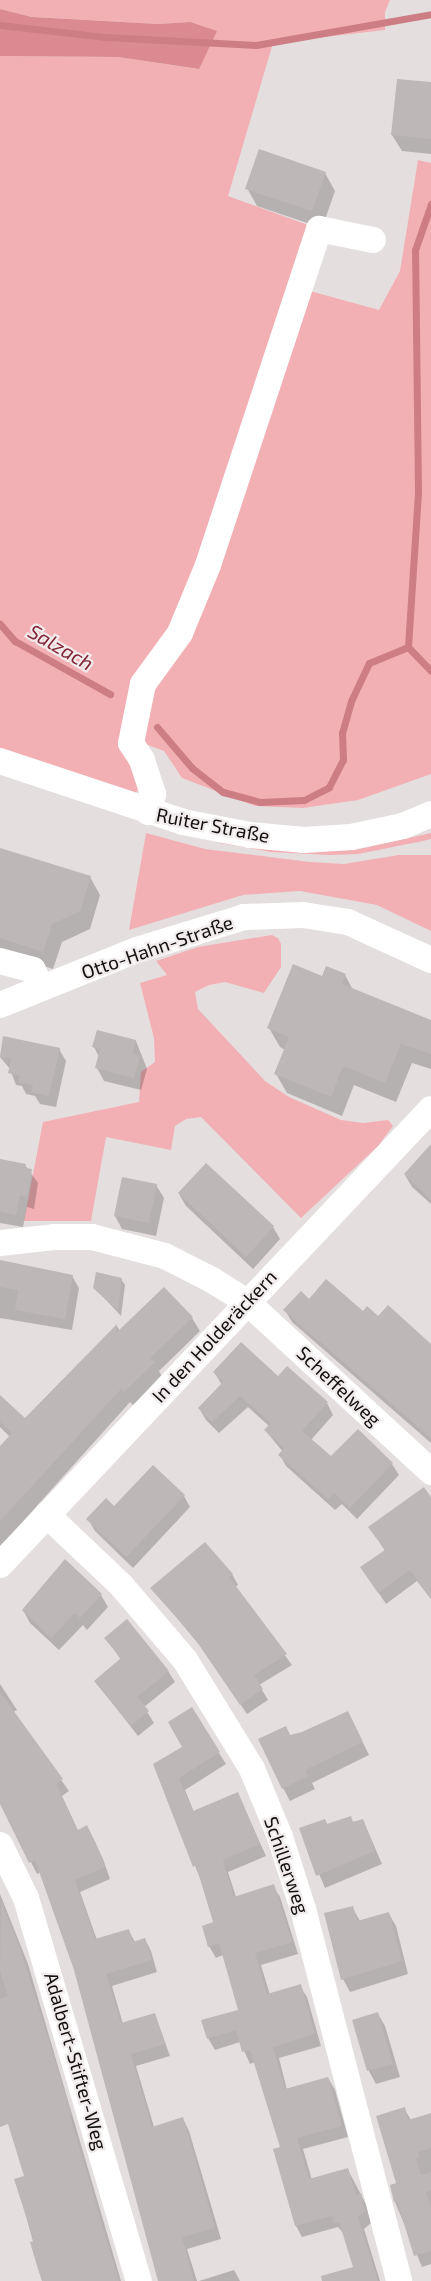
<!DOCTYPE html>
<html>
<head>
<meta charset="utf-8">
<style>
  body { margin:0 }
  #map { position:relative; width:431px; height:2281px; overflow:hidden; background:#e4dede; font-family:"Exo 2",sans-serif }
  div>[style] { position:absolute }
  .green>* { inset:0; background:#f3b0b4 }
  .forest>* { inset:0; background:#da8a90 }
  .shadow>* { inset:0; background:#0003 }
  .stream>* { height:7px; margin:-3.5px; padding:0 3.5px; transform-origin:3.5px; border-radius:3.5px; background:#cc7e84 }
  .building>* { inset:0; background:#bdb7b8 }
  .minor>* { height:26px; margin:-13px; padding:0 13px; transform-origin:13px; border-radius:13px; background:#fff }
  span { translate:-50% -50%; white-space:nowrap; text-align:center; line-height:1.15; -webkit-text-stroke:4.5px #f1ebec; paint-order:stroke }
  .street-label { font-size:19px; color:#110f0f }
  .water-label { font-size:20px; color:#832535; font-style:italic }
</style>
</head>
<body>
<div id="map">
  <div class="green">
    <i style="clip-path:polygon(0 0,390px 0,385px 12px,385px 30px,273px 43px,228px 196px,319px 229px,299px 288px,379px 310px,400px 271px,418px 160px,431px 163px,431px 774px,358px 800px,303px 808px,255px 806px,182px 778px,164px 751px,145px 744px,140px 787px,135px 794px,0 748px,0 56px,118px 57px,198px 69px,190px 22px,158px 24px,32px 17px,0 9px)"></i>
    <i style="clip-path:polygon(146px 833px,205px 849px,310px 862px,344px 864px,399px 855px,431px 855px,431px 931px,377px 905px,300px 891px,243px 895px,129px 930px)"></i>
    <i style="clip-path:polygon(431px 833px,431px 839px,423px 841px,358px 854px,329px 855px,271px 852px,220px 843px,221px 838px,318px 851px,355px 850px)"></i>
    <i style="clip-path:polygon(272px 935px,278px 938px,281px 944px,281px 967px,264px 993px,225px 982px,209px 985px,195px 992px,198px 1009px,265px 1081px,289px 1097px,341px 1120px,363px 1123px,388px 1120px,393px 1126px,378px 1146px,301px 1218px,201px 1117px,186px 1119px,175px 1126px,171px 1150px,106px 1137px,91px 1221px,24px 1221px,43px 1122px,139px 1102px,141px 1072px,155px 1062px,154px 1038px,140px 983px,167px 975px,156px 961px,198px 947px)"></i>
  </div>
  <div class="forest">
    <i style="clip-path:polygon(0 9px,32px 17px,158px 24px,190px 22px,217px 31px,199px 69px,118px 57px,0 56px)"></i>
  </div>
  <div class="shadow">
    <i style="clip-path:polygon(431px 83px,431px 154px,402px 151px,392px 135px)"></i>
    <i style="clip-path:polygon(325px 173px,335px 191px,322px 228px,257px 206px,247px 188px)"></i>
    <i style="clip-path:polygon(0 849px,90px 877px,100px 895px,90px 929px,62px 942px,53px 969px,0 952px)"></i>
    <i style="clip-path:polygon(345px 975px,353px 990px,431px 1022px,431px 1069px,412px 1063px,396px 1102px,354px 1085px,342px 1116px,287px 1093px,276px 1074px,285px 1050px,280px 1047px,269px 1028px,323px 978px)"></i>
    <i style="clip-path:polygon(4px 1037px,59px 1049px,66px 1061px,56px 1107px,40px 1104px,35px 1096px,26px 1094px,22px 1086px,16px 1085px,10px 1069px,0 1057px)"></i>
    <i style="clip-path:polygon(136px 1041px,147px 1069px,141px 1090px,104px 1081px,97px 1068px,99px 1057px,94px 1047px)"></i>
    <i style="clip-path:polygon(431px 1146px,431px 1204px,412px 1187px,405px 1175px)"></i>
    <i style="clip-path:polygon(0 1161px,25px 1165px,38px 1183px,34px 1209px,27px 1207px,23px 1227px,0 1223px)"></i>
    <i style="clip-path:polygon(156px 1185px,164px 1198px,156px 1236px,122px 1229px,115px 1216px)"></i>
    <i style="clip-path:polygon(179px 1194px,273px 1227px,280px 1239px,253px 1269px,186px 1206px)"></i>
    <i style="clip-path:polygon(0 1262px,72px 1276px,79px 1288px,72px 1330px,0 1318px)"></i>
    <i style="clip-path:polygon(121px 1279px,125px 1285px,121px 1316px,94px 1287px)"></i>
    <i style="clip-path:polygon(309px 1300px,379px 1318px,431px 1345px,431px 1443px,292px 1322px,285px 1310px)"></i>
    <i style="clip-path:polygon(192px 1318px,200px 1331px,159px 1371px,162px 1377px,133px 1405px,130px 1402px,0 1547px,0 1448px,10px 1437px,0 1427px,0 1397px,25px 1420px,117px 1326px,120px 1331px)"></i>
    <i style="clip-path:polygon(214px 1372px,278px 1378px,327px 1403px,333px 1415px,311px 1440px,331px 1457px,392px 1464px,399px 1475px,357px 1519px,342px 1504px,335px 1510px,286px 1466px,280px 1455px,283px 1452px,265px 1430px,269px 1426px,248px 1407px,219px 1433px,206px 1420px,199px 1408px,222px 1385px)"></i>
    <i style="clip-path:polygon(184px 1496px,190px 1507px,133px 1568px,95px 1531px,88px 1519px,114px 1507px)"></i>
    <i style="clip-path:polygon(431px 1499px,431px 1599px,417px 1581px,386px 1604px,362px 1568px,385px 1551px,370px 1527px)"></i>
    <i style="clip-path:polygon(232px 1574px,238px 1585px,235px 1587px,292px 1665px,259px 1685px,268px 1700px,247px 1714px,201px 1647px,152px 1588px)"></i>
    <i style="clip-path:polygon(101px 1595px,108px 1607px,87px 1630px,83px 1625px,59px 1650px,30px 1623px,23px 1610px)"></i>
    <i style="clip-path:polygon(106px 1638px,168px 1671px,175px 1682px,144px 1707px,154px 1723px,138px 1736px,95px 1681px,121px 1660px)"></i>
    <i style="clip-path:polygon(0 1684px,17px 1710px,13px 1712px,69px 1791px,62px 1796px,78px 1831px,93px 1838px,103px 1859px,110px 1879px,80px 1892px,97px 1940px,129px 1931px,135px 1942px,145px 1939px,151px 1951px,157px 1972px,112px 1986px,123px 2024px,155px 2014px,170px 2056px,136px 2066px,154px 2127px,183px 2119px,189px 2131px,221px 2239px,187px 2249px,197px 2281px,160px 2281px,75px 1970px,41px 1872px,37px 1874px,0 1801px)"></i>
    <i style="clip-path:polygon(348px 1712px,369px 1755px,312px 1783px,315px 1789px,290px 1801px,283px 1788px,291px 1737px)"></i>
    <i style="clip-path:polygon(219px 1753px,226px 1764px,185px 1790px,194px 1812px,238px 1794px,266px 1856px,228px 1872px,236px 1897px,273px 1886px,280px 1897px,298px 1954px,261px 1965px,270px 1995px,300px 1986px,307px 1997px,321px 2046px,279px 2058px,287px 2090px,328px 2078px,335px 2090px,348px 2137px,303px 2149px,312px 2180px,348px 2170px,367px 2206px,371px 2223px,364px 2229px,380px 2281px,322px 2281px,346px 2274px,354px 2268px,344px 2234px,338px 2227px,302px 2237px,296px 2226px,275px 2150px,281px 2148px,255px 2062px,250px 2064px,240px 2042px,215px 2050px,208px 2038px,240px 2010px,223px 1955px,216px 1958px,209px 1946px,215px 1923px,200px 1878px,154px 1765px)"></i>
    <i style="clip-path:polygon(325px 1820px,328px 1826px,363px 1820px,382px 1864px,325px 1888px,300px 1829px)"></i>
    <i style="clip-path:polygon(0 1894px,28px 1964px,121px 2281px,44px 2281px,16px 2180px,25px 2176px,0 2083px)"></i>
    <i style="clip-path:polygon(352px 1907px,360px 1921px,389px 1914px,396px 1926px,408px 1974px,350px 1992px,343px 1979px)"></i>
    <i style="clip-path:polygon(378px 2014px,385px 2026px,400px 2077px,376px 2084px,369px 2071px,354px 2021px)"></i>
    <i style="clip-path:polygon(404px 2108px,411px 2120px,431px 2114px,431px 2264px,422px 2267px,395px 2202px)"></i>
    <i style="clip-path:polygon(234px 2270px,240px 2281px,199px 2281px)"></i>
  </div>
  <div class="stream">
    <i style="left:0;top:25px;width:107px;rotate:6.5deg"></i>
    <i style="left:106px;top:37px;width:150px;rotate:3.1deg"></i>
    <i style="left:256px;top:45px;width:178px;rotate:-10deg"></i>
    <i style="left:0;top:624px;width:23px;rotate:49deg"></i>
    <i style="left:15px;top:641px;width:109px;rotate:29.2deg"></i>
    <i style="left:408px;top:647px;width:156px;rotate:-86.3deg"></i>
    <i style="left:418px;top:491px;width:241px;rotate:-90.7deg"></i>
    <i style="left:415px;top:250px;width:49px;rotate:-70.8deg"></i>
    <i style="left:157px;top:727px;width:54px;rotate:49.5deg"></i>
    <i style="left:192px;top:768px;width:39px;rotate:38deg"></i>
    <i style="left:223px;top:792px;width:38px;rotate:15deg"></i>
    <i style="left:260px;top:802px;width:44px;rotate:-2.6deg"></i>
    <i style="left:304px;top:800px;width:28px;rotate:-27deg"></i>
    <i style="left:329px;top:787px;width:30px;rotate:-63deg"></i>
    <i style="left:343px;top:760px;width:27px;rotate:-92deg"></i>
    <i style="left:342px;top:733px;width:33px;rotate:-74deg"></i>
    <i style="left:351px;top:701px;width:42px;rotate:-64.7deg"></i>
    <i style="left:369px;top:663px;width:42px;rotate:-22.3deg"></i>
    <i style="left:408px;top:647px;width:33px;rotate:46deg"></i>
  </div>
  <div class="building">
    <i style="clip-path:polygon(397px 79px,431px 82px,431px 139px,391px 135px)"></i>
    <i style="clip-path:polygon(259px 149px,326px 172px,312px 211px,245px 189px)"></i>
    <i style="clip-path:polygon(0 848px,91px 876px,80px 911px,52px 924px,43px 952px,0 938px)"></i>
    <i style="clip-path:polygon(293px 964px,322px 976px,326px 966px,346px 974px,342px 984px,431px 1020px,431px 1054px,401px 1044px,385px 1083px,343px 1066px,331px 1097px,274px 1074px,289px 1037px,267px 1028px)"></i>
    <i style="clip-path:polygon(97px 1030px,136px 1040px,133px 1054px,140px 1056px,134px 1078px,95px 1068px,100px 1049px,92px 1047px)"></i>
    <i style="clip-path:polygon(3px 1036px,60px 1048px,49px 1096px,31px 1092px,33px 1085px,18px 1082px,20px 1076px,8px 1073px,11px 1059px,0 1057px)"></i>
    <i style="clip-path:polygon(431px 1144px,431px 1200px,404px 1174px)"></i>
    <i style="clip-path:polygon(0 1159px,26px 1164px,25px 1168px,32px 1169px,27px 1197px,20px 1195px,16px 1215px,0 1212px)"></i>
    <i style="clip-path:polygon(206px 1163px,274px 1226px,246px 1257px,178px 1193px)"></i>
    <i style="clip-path:polygon(122px 1177px,157px 1184px,149px 1223px,114px 1216px)"></i>
    <i style="clip-path:polygon(0 1260px,73px 1275px,65px 1319px,15px 1310px,18px 1290px,0 1287px)"></i>
    <i style="clip-path:polygon(96px 1272px,122px 1278px,118px 1311px,93px 1288px)"></i>
    <i style="clip-path:polygon(326px 1279px,363px 1311px,367px 1306px,378px 1316px,388px 1305px,431px 1344px,431px 1438px,283px 1310px,301px 1291px,309px 1299px)"></i>
    <i style="clip-path:polygon(164px 1287px,193px 1317px,150px 1358px,155px 1362px,124px 1392px,121px 1389px,0 1521px,0 1446px,12px 1433px,0 1422px,0 1395px,25px 1418px,117px 1324px,116px 1333px)"></i>
    <i style="clip-path:polygon(241px 1342px,278px 1376px,287px 1366px,328px 1402px,302px 1431px,331px 1456px,358px 1429px,393px 1463px,350px 1508px,334px 1493px,328px 1499px,278px 1455px,284px 1448px,264px 1430px,271px 1423px,240px 1396px,212px 1422px,198px 1408px,223px 1382px,213px 1372px)"></i>
    <i style="clip-path:polygon(153px 1465px,185px 1495px,126px 1557px,86px 1519px,106px 1498px,114px 1506px)"></i>
    <i style="clip-path:polygon(424px 1487px,431px 1497px,431px 1599px,410px 1570px,378px 1593px,360px 1567px,385px 1550px,368px 1527px)"></i>
    <i style="clip-path:polygon(205px 1542px,233px 1574px,229px 1577px,287px 1654px,254px 1675px,263px 1689px,240px 1705px,193px 1636px,150px 1588px)"></i>
    <i style="clip-path:polygon(65px 1559px,102px 1594px,80px 1618px,75px 1613px,51px 1638px,22px 1610px)"></i>
    <i style="clip-path:polygon(127px 1619px,169px 1671px,137px 1697px,149px 1711px,131px 1726px,94px 1681px,121px 1658px,104px 1638px)"></i>
    <i style="clip-path:polygon(0 1692px,63px 1779px,56px 1784px,78px 1830px,87px 1825px,97px 1846px,105px 1867px,75px 1880px,95px 1939px,129px 1929px,133px 1942px,145px 1938px,152px 1960px,106px 1974px,121px 2023px,155px 2013px,165px 2044px,131px 2054px,152px 2127px,183px 2117px,215px 2228px,182px 2237px,194px 2281px,158px 2281px,74px 1970px,35px 1860px,29px 1863px,0 1804px)"></i>
    <i style="clip-path:polygon(192px 1707px,220px 1752px,179px 1778px,193px 1811px,238px 1792px,260px 1844px,223px 1860px,234px 1897px,274px 1884px,292px 1942px,255px 1953px,267px 1994px,301px 1984px,315px 2034px,273px 2047px,285px 2089px,328px 2077px,342px 2126px,297px 2138px,309px 2179px,348px 2168px,356px 2195px,361px 2193px,365px 2211px,358px 2217px,378px 2281px,322px 2281px,321px 2276px,353px 2267px,339px 2222px,334px 2224px,332px 2216px,295px 2226px,273px 2149px,280px 2147px,250px 2050px,242px 2052px,236px 2030px,207px 2039px,201px 2020px,238px 2010px,219px 1943px,208px 1947px,202px 1926px,213px 1922px,196px 1865px,193px 1867px,153px 1764px,182px 1747px,168px 1722px)"></i>
    <i style="clip-path:polygon(348px 1711px,363px 1742px,305px 1770px,308px 1776px,282px 1789px,258px 1739px,286px 1726px,290px 1735px,302px 1732px)"></i>
    <i style="clip-path:polygon(351px 1816px,353px 1822px,363px 1819px,375px 1851px,316px 1876px,299px 1828px,325px 1819px,327px 1824px)"></i>
    <i style="clip-path:polygon(1px 1900px,21px 1951px,72px 2115px,70px 2116px,119px 2281px,42px 2281px,37px 2266px,30px 2242px,34px 2241px,14px 2179px,24px 2176px,8px 2124px,0 2127px,0 1999px,8px 1996px,0 1971px)"></i>
    <i style="clip-path:polygon(353px 1906px,357px 1921px,389px 1912px,402px 1961px,341px 1980px,324px 1913px)"></i>
    <i style="clip-path:polygon(378px 2012px,393px 2064px,367px 2071px,352px 2020px)"></i>
    <i style="clip-path:polygon(405px 2107px,408px 2120px,431px 2113px,431px 2148px,418px 2152px,419px 2157px,416px 2158px,421px 2175px,431px 2172px,431px 2191px,426px 2192px,431px 2208px,431px 2251px,414px 2256px,397px 2201px,394px 2202px,390px 2185px,396px 2183px,376px 2116px)"></i>
  </div>
  <div class="minor">
    <i style="left:0;top:761px;width:193px;rotate:18.4deg"></i>
    <i style="left:183px;top:822px;width:68px;rotate:11deg"></i>
    <i style="left:250px;top:835px;width:54px;rotate:5.3deg"></i>
    <i style="left:304px;top:840px;width:47px;rotate:-3.7deg"></i>
    <i style="left:351px;top:837px;width:53px;rotate:-11.9deg"></i>
    <i style="left:403px;top:826px;width:30px;rotate:-23deg"></i>
    <i style="left:148px;top:812px;width:19px;rotate:-74deg"></i>
    <i style="left:153px;top:794px;width:36px;rotate:-108deg"></i>
    <i style="left:142px;top:760px;width:20px;rotate:-123deg"></i>
    <i style="left:131px;top:743px;width:60px;rotate:-78.5deg"></i>
    <i style="left:143px;top:684px;width:63px;rotate:-54deg"></i>
    <i style="left:180px;top:633px;width:74px;rotate:-67.6deg"></i>
    <i style="left:208px;top:565px;width:354px;rotate:-71.7deg"></i>
    <i style="left:319px;top:229px;width:55px;rotate:11.5deg"></i>
    <i style="left:0;top:961px;width:34px;rotate:15deg"></i>
    <i style="left:33px;top:970px;width:20px;rotate:66deg"></i>
    <i style="left:0;top:1005px;width:148px;rotate:-21.9deg"></i>
    <i style="left:137px;top:950px;width:112px;rotate:-17.1deg"></i>
    <i style="left:244px;top:917px;width:59px;rotate:-1.9deg"></i>
    <i style="left:303px;top:915px;width:46px;rotate:8.8deg"></i>
    <i style="left:348px;top:922px;width:91px;rotate:24.6deg"></i>
    <i style="left:0;top:1243px;width:54px;rotate:-6.3deg"></i>
    <i style="left:54px;top:1237px;width:38px"></i>
    <i style="left:92px;top:1237px;width:75px;rotate:14.6deg"></i>
    <i style="left:165px;top:1256px;width:53px;rotate:27.1deg"></i>
    <i style="left:212px;top:1280px;width:40px;rotate:32deg"></i>
    <i style="left:246px;top:1301px;width:252px;rotate:42.7deg"></i>
    <i style="left:47px;top:1515px;width:102px;rotate:43.4deg"></i>
    <i style="left:121px;top:1585px;width:99px;rotate:49.5deg"></i>
    <i style="left:185px;top:1660px;width:128px;rotate:58.4deg"></i>
    <i style="left:252px;top:1769px;width:74px;rotate:67.6deg"></i>
    <i style="left:280px;top:1837px;width:76px;rotate:72.3deg"></i>
    <i style="left:303px;top:1909px;width:384px;rotate:75.5deg"></i>
    <i style="left:0;top:1565px;width:627px;rotate:-46.61deg"></i>
    <i style="left:0;top:1845px;width:59px;rotate:63.9deg"></i>
    <i style="left:26px;top:1898px;width:399px;rotate:73.6deg"></i>
  </div>
  <div class="street-label">
    <span style="left:213px;top:825px;rotate:11deg">Ruiter Straße</span>
    <span style="left:157px;top:947px;rotate:-19deg">Otto-Hahn-Straße</span>
    <span style="left:214px;top:1336px;rotate:-47deg">In den Holderäckern</span>
    <span style="left:339px;top:1386px;rotate:43deg">Scheffelweg</span>
    <span style="left:287px;top:1865px;rotate:71deg">Schillerweg</span>
    <span style="left:76px;top:2061px;rotate:74deg">Adalbert-Stifter-Weg</span>
  </div>
  <div class="water-label">
    <span style="left:61px;top:647px;rotate:30deg">Salzach</span>
  </div>
</div>
</body>
</html>
